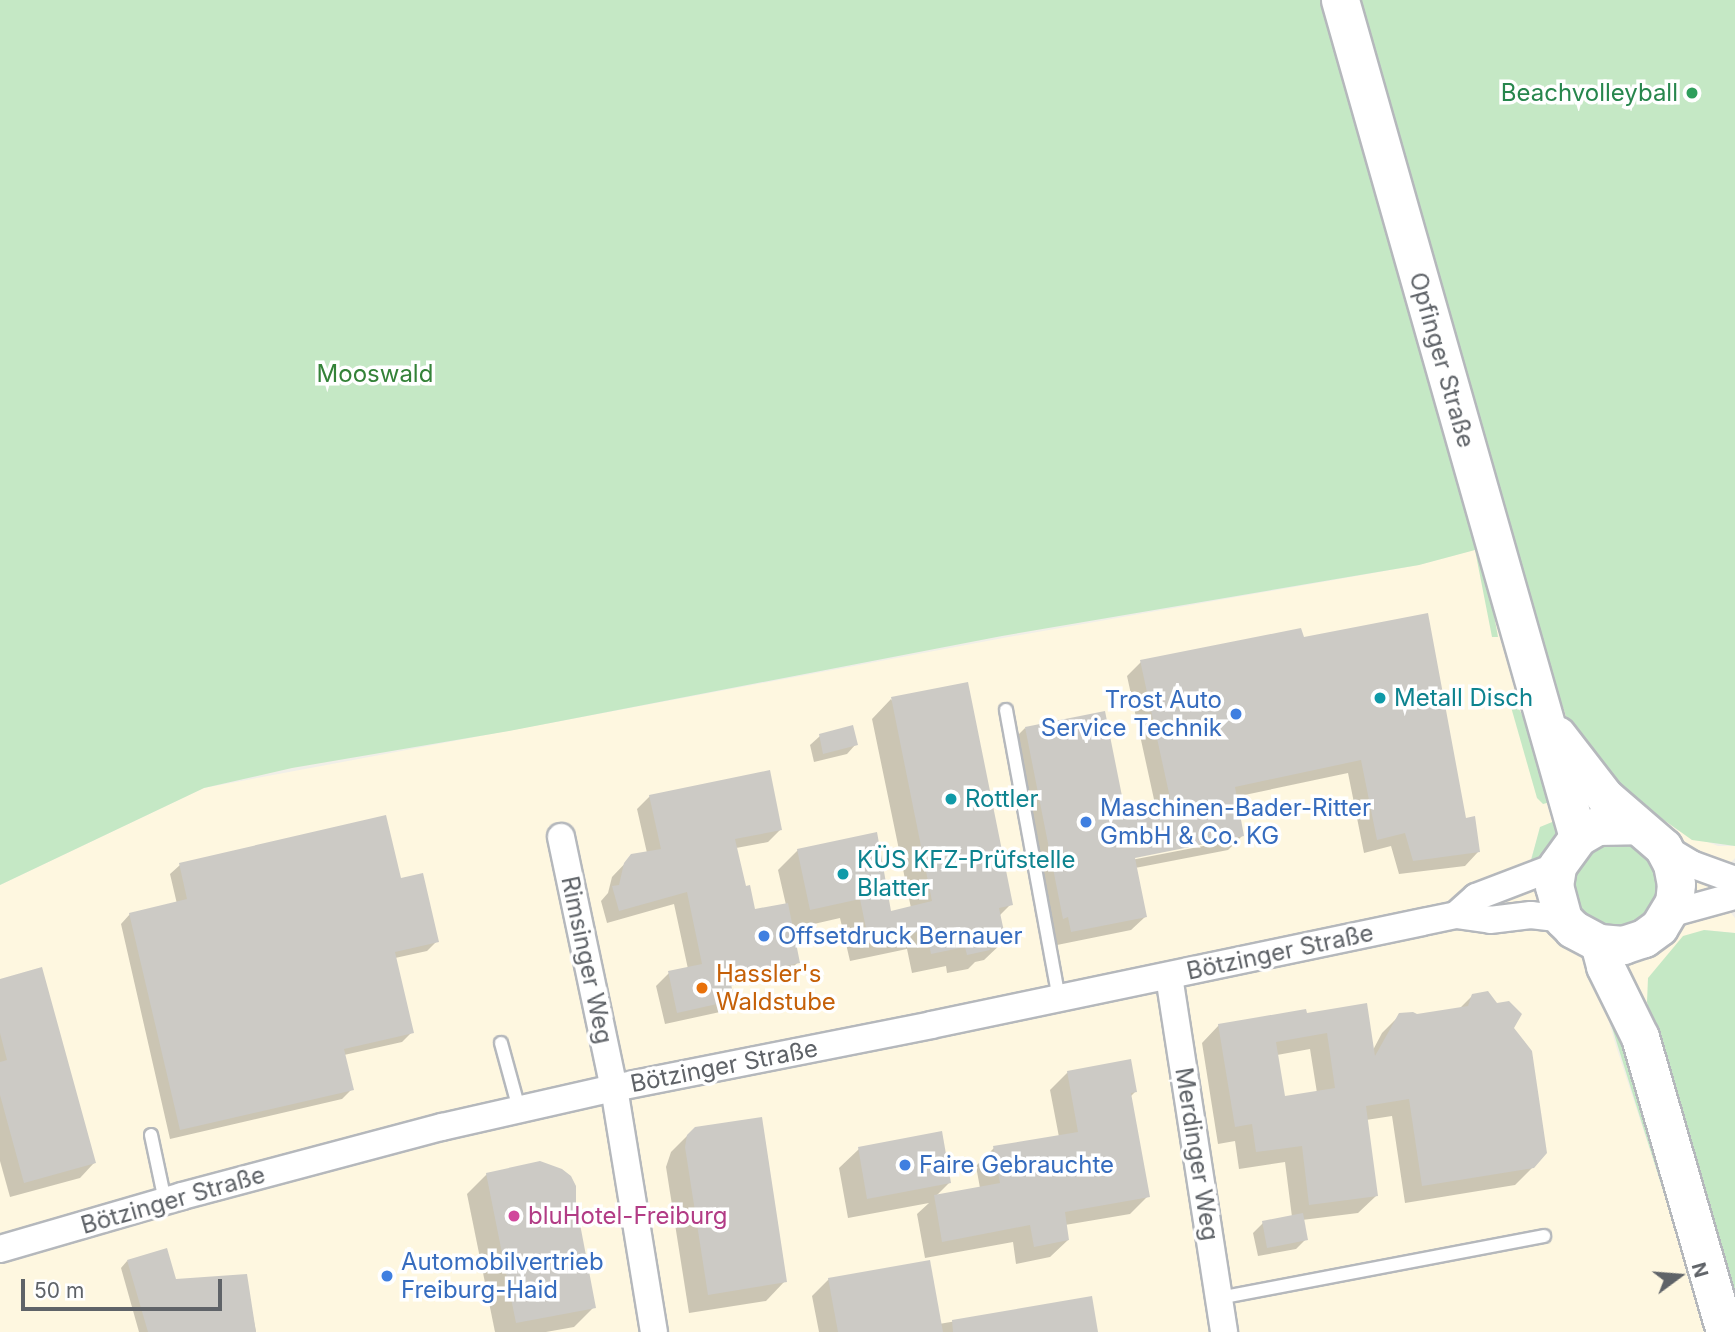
<!DOCTYPE html>
<html>
<head>
<meta charset="utf-8">
<style>
  body { margin:0 }
  #map { position:relative; width:1735px; height:1332px; overflow:hidden; background:#f1efe8; font-family:Inter,sans-serif }
  div>[style] { position:absolute }
  .commercial>* { inset:0; background:#fef7e0 }
  .green>* { inset:0; background:#c5e8c5 }
  .round { border-radius:50% }
  .shadow>* { inset:0; background:#0003 }
  .building>* { inset:0; background:#cccac5 }
  .roads { filter:drop-shadow(2px 0 #b5b8bc) drop-shadow(-2px 0 #b5b8bc) drop-shadow(0 2px #b5b8bc) drop-shadow(0 -2px #b5b8bc) }
  .lane>* { height:12px; margin:-6px; padding:0 6px; transform-origin:6px; border-radius:6px; background:#fff }
  .street>* { height:26px; margin:-13px; padding:0 13px; transform-origin:13px; border-radius:13px; background:#fff }
  .secondary>* { height:37px; margin:-18.5px; padding:0 18.5px; transform-origin:18.5px; border-radius:18.5px; background:#fff }
  .dots>* { width:19px; height:19px; translate:-50% -50%; box-sizing:border-box; border:4px solid #fff; border-radius:50% }
  span { translate:-50% -50%; white-space:nowrap; text-align:center; line-height:1.15; -webkit-text-stroke:7px #fff; paint-order:stroke }
  .leisure-label { font-size:24px; color:#27864d }
  .right { translate:-100% -50%; text-align:right }
  .street-label { font-size:24px; color:#5f6368 }
  .park-label { font-size:24px; color:#348238 }
  .culture-label { font-size:24px; color:#0d838f }
  .left { translate:0 -50%; text-align:left }
  .shop-label { font-size:24px; color:#366cbe }
  .food-label { font-size:24px; color:#c56008 }
  .hotel-label { font-size:24px; color:#b23c85 }
  .north { position:absolute; left:1644px; top:1241px; width:70px; height:70px; -webkit-text-stroke:5px #fff; paint-order:stroke; rotate:74deg; font-size:19px; font-weight:700; line-height:28px; text-align:center; color:#5f6368 }
  .north::after { content:''; display:block; margin:auto; width:24px; height:32px; background:#5f6368; clip-path:polygon(50% 0,100% 100%,50% 72%,0 100%) }
  .scale { position:absolute; left:21px; top:1279px; width:201px; height:32px; box-sizing:border-box; border:4px solid #5f6368; border-top:0; padding-left:9px; font-size:21px; line-height:24px; white-space:nowrap; color:#5f6368; -webkit-text-stroke:5px #fff; paint-order:stroke }
</style>
</head>
<body>
<div id="map">
  <div class="commercial">
    <i style="clip-path:polygon(evenodd,1507px 541px,1648px 806px,1677px 830px,1718px 846px,1735px 846px,1735px 858px,1730px 863px,1735px 864px,1735px 911px,1730px 912px,1735px 918px,1735px 933px,1704px 930px,1735px 1332px,0 1332px,0 885px,204px 788px,1003px 638px,1419px 565px,1507px 541px,1540px 827px,1549px 850px,1530px 862px,1539px 833px,1540px 827px,1507px 541px,1598px 984px,1687px 1264px,1616px 1046px,1598px 984px)"></i>
  </div>
  <div class="green">
    <i style="clip-path:polygon(0 0,1735px 0,1735px 846px,1692px 840px,1609px 781px,1575px 743px,1507px 541px,1484px 559px,1498px 637px,1492px 637px,1475px 550px,1419px 565px,1002px 636px,509px 731px,292px 768px,204px 788px,0 885px)"></i>
    <i style="clip-path:polygon(1517px 705px,1536px 742px,1558px 800px,1543px 804px,1537px 798px,1511px 707px)"></i>
    <i style="clip-path:polygon(1562px 818px,1561px 831px,1549px 850px,1530px 864px,1540px 827px)"></i>
    <i class="round" style="left:1573px;top:841px;width:84px;height:84px"></i>
    <i style="clip-path:polygon(1704px 930px,1735px 933px,1735px 1307px,1647px 1002px,1648px 978px,1683px 936px)"></i>
    <i style="clip-path:polygon(1598px 983px,1608px 994px,1692px 1263px,1686px 1264px)"></i>
  </div>
  <div class="shadow">
    <i style="clip-path:polygon(evenodd,1303px 639px,1465px 820px,1478px 852px,1465px 866px,1399px 874px,1391px 846px,1364px 853px,1348px 773px,1235px 797px,1242px 836px,1228px 850px,1135px 868px,1145px 917px,1131px 930px,1057px 945px,1054px 930px,1049px 932px,1011px 742px,1025px 728px,1124px 813px,1155px 804px,1127px 676px,1141px 662px,1303px 639px,1229px 838px,1229px 841px,1126px 861px,1126px 858px,1229px 838px)"></i>
    <i style="clip-path:polygon(891px 699px,1011px 904px,999px 916px,1004px 941px,984px 960px,975px 962px,968px 969px,947px 973px,946px 966px,912px 973px,907px 949px,850px 961px,840px 918px,792px 929px,798px 962px,786px 975px,730px 986px,733px 1000px,720px 1012px,665px 1024px,656px 986px,669px 973px,688px 969px,674px 904px,607px 923px,601px 901px,608px 893px,612px 877px,632px 856px,647px 853px,637px 809px,650px 796px,781px 829px,768px 842px,736px 848px,744px 888px,754px 911px,786px 905px,778px 870px,798px 850px,890px 913px,911px 908px,872px 719px)"></i>
    <i style="clip-path:polygon(820px 736px,856px 744px,847px 754px,814px 762px,810px 745px)"></i>
    <i style="clip-path:polygon(180px 865px,399px 880px,437px 941px,427px 951px,395px 958px,412px 1032px,402px 1042px,344px 1055px,352px 1089px,342px 1099px,170px 1139px,121px 924px,130px 914px,177px 904px,170px 874px)"></i>
    <i style="clip-path:polygon(0 981px,94px 1163px,80px 1178px,10px 1197px,0 1161px)"></i>
    <i style="clip-path:polygon(evenodd,1473px 995px,1512px 1028px,1533px 1167px,1515px 1185px,1405px 1203px,1392px 1116px,1366px 1120px,1376px 1196px,1358px 1213px,1302px 1220px,1306px 1239px,1296px 1249px,1258px 1256px,1253px 1233px,1263px 1223px,1292px 1217px,1285px 1162px,1239px 1169px,1235px 1141px,1218px 1144px,1202px 1043px,1219px 1025px,1306px 1015px,1373px 1050px,1382px 1033px,1400px 1015px,1416px 1016px,1458px 1010px,1473px 995px,1310px 1049px,1317px 1093px,1284px 1098px,1277px 1055px,1310px 1049px)"></i>
    <i style="clip-path:polygon(1068px 1072px,1135px 1092px,1130px 1097px,1148px 1196px,1130px 1214px,1065px 1225px,1068px 1240px,1050px 1257px,1016px 1264px,1013px 1242px,925px 1258px,917px 1214px,929px 1203px,848px 1218px,839px 1168px,859px 1149px,949px 1183px,936px 1196px,980px 1188px,976px 1166px,994px 1148px,1059px 1137px,1050px 1090px)"></i>
    <i style="clip-path:polygon(691px 1132px,785px 1281px,766px 1301px,689px 1313px,666px 1167px,671px 1152px)"></i>
    <i style="clip-path:polygon(487px 1174px,574px 1204px,594px 1307px,574px 1327px,546px 1332px,495px 1332px,467px 1194px)"></i>
    <i style="clip-path:polygon(127px 1261px,175px 1281px,245px 1276px,256px 1332px,139px 1332px,121px 1268px)"></i>
    <i style="clip-path:polygon(829px 1279px,939px 1324px,1091px 1298px,1096px 1332px,819px 1332px,812px 1296px)"></i>
  </div>
  <div class="building">
    <i style="clip-path:polygon(1428px 613px,1466px 818px,1475px 816px,1480px 852px,1413px 861px,1405px 833px,1377px 840px,1361px 760px,1235px 787px,1244px 836px,1135px 858px,1147px 917px,1071px 932px,1068px 917px,1063px 919px,1025px 727px,1105px 711px,1125px 811px,1170px 798px,1140px 660px,1301px 628px,1304px 637px)"></i>
    <i style="clip-path:polygon(968px 682px,1013px 905px,999px 908px,1006px 941px,989px 945px,990px 950px,967px 955px,965px 947px,931px 954px,926px 930px,869px 943px,860px 899px,810px 910px,797px 849px,877px 832px,891px 911px,932px 901px,891px 697px)"></i>
    <i style="clip-path:polygon(853px 725px,858px 745px,823px 754px,819px 734px)"></i>
    <i style="clip-path:polygon(770px 770px,782px 830px,735px 839px,746px 886px,750px 885px,755px 909px,788px 903px,800px 963px,729px 977px,735px 1000px,677px 1013px,668px 971px,702px 964px,687px 892px,619px 911px,612px 886px,619px 885px,624px 863px,631px 854px,661px 849px,649px 795px)"></i>
    <i style="clip-path:polygon(386px 815px,401px 878px,423px 873px,439px 942px,395px 952px,414px 1033px,344px 1049px,354px 1090px,180px 1130px,129px 913px,187px 899px,179px 863px)"></i>
    <i style="clip-path:polygon(42px 967px,96px 1163px,24px 1183px,0 1095px,0 1062px,7px 1060px,0 1033px,0 979px)"></i>
    <i style="clip-path:polygon(evenodd,1488px 991px,1497px 1003px,1509px 1001px,1522px 1014px,1514px 1028px,1532px 1051px,1547px 1153px,1534px 1168px,1422px 1186px,1409px 1099px,1366px 1106px,1378px 1196px,1309px 1205px,1302px 1146px,1256px 1152px,1252px 1124px,1235px 1127px,1218px 1024px,1306px 1009px,1307px 1013px,1367px 1003px,1375px 1056px,1399px 1013px,1413px 1012px,1417px 1014px,1468px 1006px,1472px 994px,1488px 991px,1327px 1033px,1335px 1088px,1285px 1096px,1276px 1042px,1327px 1033px)"></i>
    <i style="clip-path:polygon(1131px 1059px,1137px 1092px,1131px 1093px,1150px 1197px,1065px 1212px,1069px 1240px,1034px 1247px,1030px 1225px,942px 1242px,934px 1195px,1000px 1183px,993px 1146px,1078px 1132px,1067px 1071px)"></i>
    <i style="clip-path:polygon(762px 1117px,787px 1282px,708px 1295px,685px 1147px,687px 1135px,695px 1127px)"></i>
    <i style="clip-path:polygon(942px 1131px,951px 1183px,867px 1199px,858px 1147px)"></i>
    <i style="clip-path:polygon(540px 1161px,562px 1169px,571px 1176px,576px 1186px,576px 1203px,596px 1308px,516px 1323px,486px 1173px)"></i>
    <i style="clip-path:polygon(1303px 1213px,1308px 1240px,1267px 1248px,1262px 1221px)"></i>
    <i style="clip-path:polygon(167px 1248px,176px 1279px,247px 1274px,256px 1332px,148px 1332px,127px 1260px)"></i>
    <i style="clip-path:polygon(930px 1260px,943px 1332px,838px 1332px,828px 1278px)"></i>
    <i style="clip-path:polygon(1092px 1296px,1098px 1332px,953px 1332px,952px 1320px)"></i>
  </div>
  <div class="roads">
    <div class="lane">
      <i style="left:1006px;top:710px;width:294px;rotate:79.6deg"></i>
      <i style="left:501px;top:1043px;width:68px;rotate:74.7deg"></i>
      <i style="left:151px;top:1135px;width:67px;rotate:78deg"></i>
      <i style="left:1219px;top:1298px;width:331px;rotate:-10.8deg"></i>
    </div>
    <div class="street">
      <i style="left:561px;top:837px;width:257px;rotate:78.1deg"></i>
      <i style="left:614px;top:1088px;width:247px;rotate:80.7deg"></i>
      <i style="left:1663px;top:847px;width:33px;rotate:31deg"></i>
      <i style="left:1691px;top:864px;width:47px;rotate:20deg"></i>
      <i style="left:1669px;top:914px;width:68px;rotate:-15.3deg"></i>
      <i style="left:1456px;top:915px;width:27px;rotate:-42deg"></i>
      <i style="left:1476px;top:897px;width:87px;rotate:-20.9deg"></i>
      <i style="left:1169px;top:976px;width:360px;rotate:81.2deg"></i>
      <i style="left:0;top:1249px;width:190px;rotate:-16.2deg"></i>
      <i style="left:182px;top:1196px;width:269px;rotate:-14.9deg"></i>
      <i style="left:442px;top:1127px;width:176px;rotate:-12.8deg"></i>
      <i style="left:614px;top:1088px;width:323px;rotate:-11.2deg"></i>
      <i style="left:931px;top:1025px;width:536px;rotate:-11.83deg"></i>
      <i style="left:1456px;top:915px;width:34px;rotate:8deg"></i>
      <i style="left:1490px;top:920px;width:41px;rotate:-7deg"></i>
      <i style="left:1531px;top:915px;width:32px;rotate:7deg"></i>
    </div>
    <div class="secondary">
      <i style="left:1340px;top:0;width:870px;rotate:74.13deg"></i>
      <i style="left:1557px;top:735px;width:78px;rotate:52.3deg"></i>
      <i style="left:1605px;top:797px;width:77px;rotate:40.8deg"></i>
      <i style="left:1663px;top:847px;width:19px;rotate:62deg"></i>
      <i style="left:1672px;top:864px;width:20px;rotate:79deg"></i>
      <i style="left:1676px;top:884px;width:18px;rotate:96deg"></i>
      <i style="left:1674px;top:902px;width:29px;rotate:121deg"></i>
      <i style="left:1659px;top:927px;width:19px;rotate:144deg"></i>
      <i style="left:1644px;top:938px;width:22px;rotate:162deg"></i>
      <i style="left:1623px;top:945px;width:24px;rotate:-175deg"></i>
      <i style="left:1599px;top:943px;width:30px;rotate:-152deg"></i>
      <i style="left:1573px;top:929px;width:14px;rotate:-135deg"></i>
      <i style="left:1563px;top:919px;width:34px;rotate:-105deg"></i>
      <i style="left:1554px;top:886px;width:20px;rotate:-81deg"></i>
      <i style="left:1557px;top:866px;width:36px;rotate:-54deg"></i>
      <i style="left:1578px;top:837px;width:22px;rotate:-30deg"></i>
      <i style="left:1597px;top:826px;width:39px;rotate:-1deg"></i>
      <i style="left:1599px;top:943px;width:24px;rotate:75deg"></i>
      <i style="left:1605px;top:966px;width:79px;rotate:63.8deg"></i>
      <i style="left:1640px;top:1037px;width:307px;rotate:73.9deg"></i>
    </div>
  </div>
  <div class="dots">
    <i style="left:1692px;top:93px;background:#2e9e5b"></i>
    <i style="left:1380px;top:698px;background:#0f9aa8"></i>
    <i style="left:1236px;top:714px;background:#3f7fe0"></i>
    <i style="left:951px;top:799px;background:#0f9aa8"></i>
    <i style="left:1086px;top:822px;background:#3f7fe0"></i>
    <i style="left:843px;top:874px;background:#0f9aa8"></i>
    <i style="left:764px;top:936px;background:#3f7fe0"></i>
    <i style="left:702px;top:988px;background:#e8710a"></i>
    <i style="left:905px;top:1165px;background:#3f7fe0"></i>
    <i style="left:514px;top:1216px;background:#d1479c"></i>
    <i style="left:387px;top:1276px;background:#3f7fe0"></i>
  </div>
  <div class="leisure-label">
    <span class="right" style="left:1678px;top:93px">Beachvolleyball</span>
  </div>
  <div class="street-label">
    <span style="left:1442px;top:360px;rotate:74deg">Opfinger Straße</span>
    <span style="left:1280px;top:952px;rotate:-12deg">Bötzinger Straße</span>
    <span style="left:587px;top:960px;rotate:78deg">Rimsinger Weg</span>
    <span style="left:724px;top:1066px;rotate:-11deg">Bötzinger Straße</span>
    <span style="left:1197px;top:1154px;rotate:81deg">Merdinger Weg</span>
    <span style="left:173px;top:1200px;rotate:-16deg">Bötzinger Straße</span>
  </div>
  <div class="park-label">
    <span style="left:375px;top:374px">Mooswald</span>
  </div>
  <div class="culture-label">
    <span class="left" style="left:1394px;top:698px">Metall Disch</span>
    <span class="left" style="left:965px;top:799px">Rottler</span>
    <span class="left" style="left:857px;top:874px">KÜS KFZ-Prüfstelle<br>Blatter</span>
  </div>
  <div class="shop-label">
    <span class="right" style="left:1222px;top:714px">Trost Auto<br>Service Technik</span>
    <span class="left" style="left:1100px;top:822px">Maschinen-Bader-Ritter<br>GmbH &amp; Co. KG</span>
    <span class="left" style="left:778px;top:936px">Offsetdruck Bernauer</span>
    <span class="left" style="left:919px;top:1165px">Faire Gebrauchte</span>
    <span class="left" style="left:401px;top:1276px">Automobilvertrieb<br>Freiburg-Haid</span>
  </div>
  <div class="food-label">
    <span class="left" style="left:716px;top:988px">Hassler's<br>Waldstube</span>
  </div>
  <div class="hotel-label">
    <span class="left" style="left:528px;top:1216px">bluHotel-Freiburg</span>
  </div>
  <div class="north">N</div>
  <div class="scale">50 m</div>
</div>
</body>
</html>
